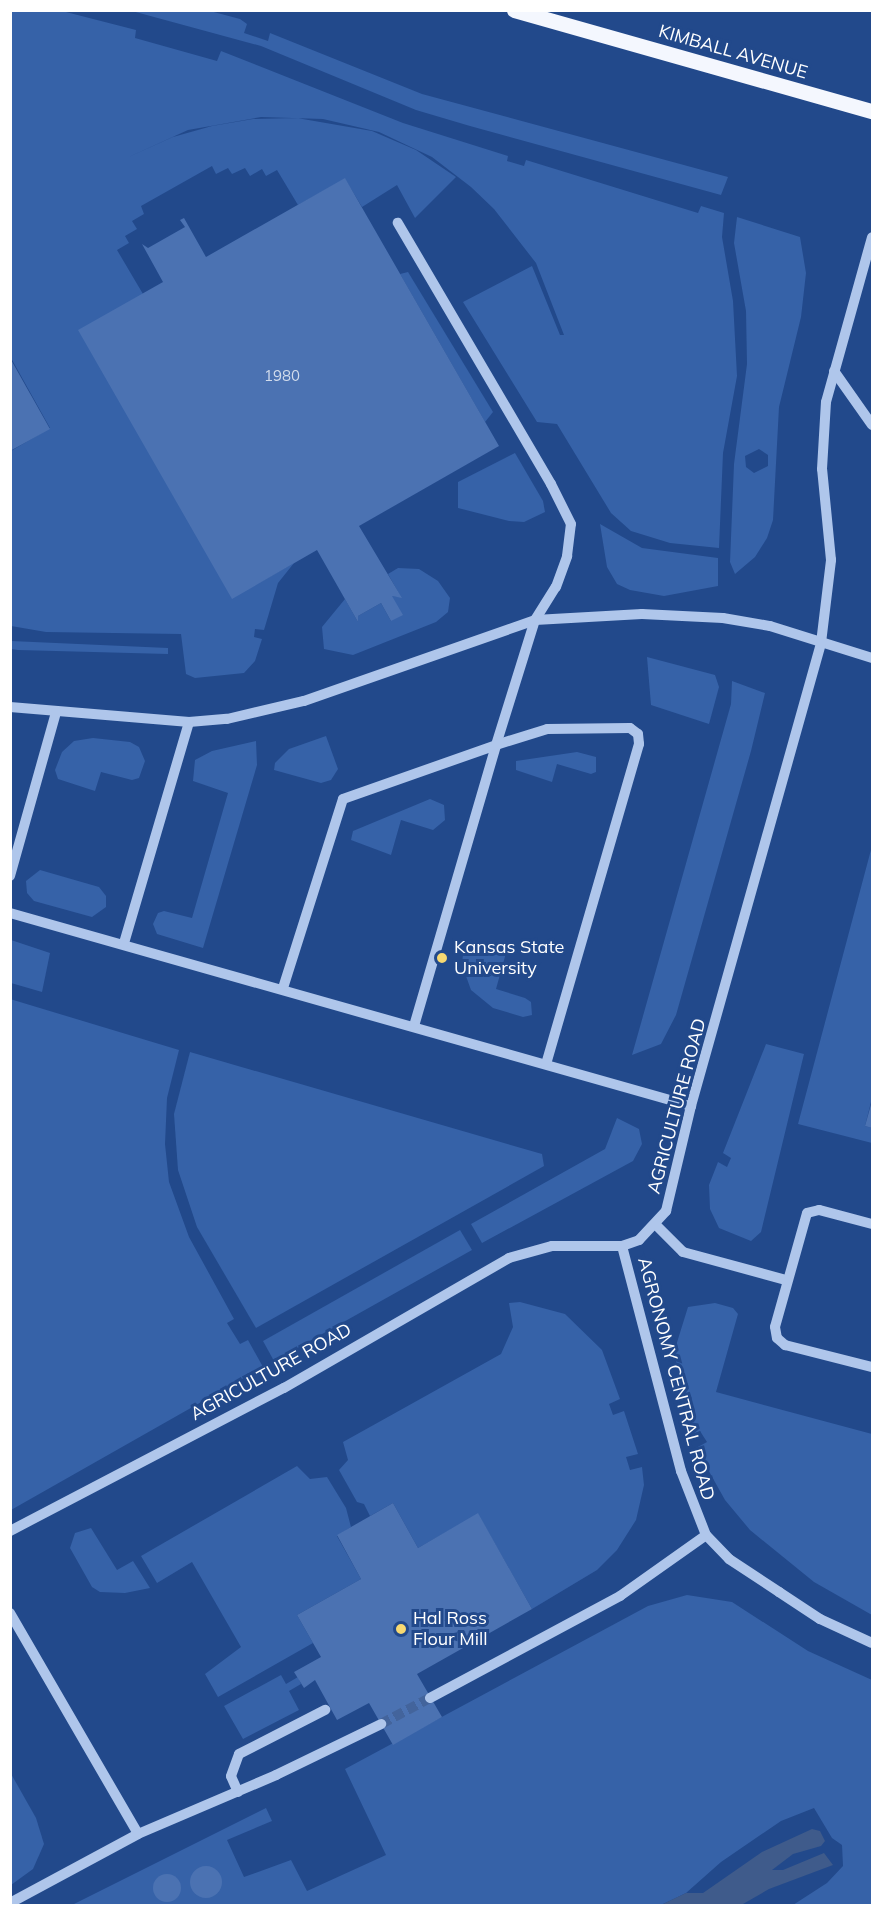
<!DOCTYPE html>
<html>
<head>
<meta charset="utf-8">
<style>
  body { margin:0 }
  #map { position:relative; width:883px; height:1916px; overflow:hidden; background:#22498b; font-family:Mulish,sans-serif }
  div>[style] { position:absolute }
  .green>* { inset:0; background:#3662a8 }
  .water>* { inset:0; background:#3f5b8b }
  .building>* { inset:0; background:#4b72b2 }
  .round { border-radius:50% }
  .minor-tunnel>* { height:10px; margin-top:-5px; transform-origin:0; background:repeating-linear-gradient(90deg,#43649c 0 10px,transparent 0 15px) }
  .minor>* { height:10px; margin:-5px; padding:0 5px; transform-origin:5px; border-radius:5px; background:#afc6eb }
  .major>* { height:15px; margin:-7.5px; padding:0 7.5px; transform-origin:7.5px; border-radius:7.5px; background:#f4f7fe }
  .dots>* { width:16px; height:16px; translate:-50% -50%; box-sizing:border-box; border:3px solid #22498b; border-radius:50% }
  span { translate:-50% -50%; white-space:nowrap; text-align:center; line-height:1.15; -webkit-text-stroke:6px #22498b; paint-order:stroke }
  .number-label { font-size:15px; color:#d2dcec }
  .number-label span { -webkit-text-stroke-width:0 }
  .street-label { font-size:18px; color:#fff }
  .poi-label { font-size:18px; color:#fff }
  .left { translate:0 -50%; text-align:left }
  .frame { position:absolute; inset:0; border:12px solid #fff; pointer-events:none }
</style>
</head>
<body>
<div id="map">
  <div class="green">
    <i style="clip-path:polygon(11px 11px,62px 11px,136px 30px,135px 38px,217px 61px,221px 51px,403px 123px,508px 156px,507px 161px,524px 166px,526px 160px,698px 213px,701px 206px,724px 213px,722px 237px,733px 301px,737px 376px,723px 453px,719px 548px,670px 543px,631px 531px,611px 513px,557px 424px,537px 422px,463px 302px,532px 266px,560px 335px,564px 335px,536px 263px,494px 209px,471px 187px,432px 157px,379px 132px,323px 119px,261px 117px,188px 130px,122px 160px,173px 137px,212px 126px,253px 119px,297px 118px,372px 131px,416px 150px,456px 177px,415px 218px,397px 185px,362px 207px,345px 179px,298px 205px,277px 170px,266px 176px,262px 169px,250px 176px,245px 168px,232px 174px,228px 168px,216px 174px,212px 166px,141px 206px,144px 214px,132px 221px,137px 229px,125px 236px,129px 243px,117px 250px,143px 294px,232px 598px,294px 563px,278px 583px,264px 630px,255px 629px,254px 637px,262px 639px,255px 661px,244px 673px,195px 678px,186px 674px,181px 634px,46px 632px,11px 626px,11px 451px,50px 428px,11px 358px)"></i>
    <i style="clip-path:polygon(132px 11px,210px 11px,240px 19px,247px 24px,244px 33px,268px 41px,270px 33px,422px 94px,728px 177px,721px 195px,470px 126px,416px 110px,261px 46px)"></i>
    <i style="clip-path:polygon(evenodd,737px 217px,800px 237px,806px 273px,801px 317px,779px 407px,773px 520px,767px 538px,755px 557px,735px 574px,730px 562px,734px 464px,747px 364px,746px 311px,734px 243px,737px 217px,759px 449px,768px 455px,768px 466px,754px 473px,746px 467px,745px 456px,759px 449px)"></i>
    <i style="clip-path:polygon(408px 272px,493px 412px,485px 422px,400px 274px)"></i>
    <i style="clip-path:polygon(515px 453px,543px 501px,545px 512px,524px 522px,509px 521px,458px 508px,458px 482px)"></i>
    <i style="clip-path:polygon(600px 524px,642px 548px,718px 558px,718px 586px,664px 596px,630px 590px,617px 584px,607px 567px)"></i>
    <i style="clip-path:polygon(398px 568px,419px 569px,438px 581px,450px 598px,448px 612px,436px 622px,353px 655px,324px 649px,322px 627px,345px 599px,358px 622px,358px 616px,381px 603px,391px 621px,392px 596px,401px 597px,388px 574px)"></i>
    <i style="clip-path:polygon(11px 641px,168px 648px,168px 654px,18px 650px,11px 649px)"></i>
    <i style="clip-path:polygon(647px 657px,715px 675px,719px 687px,709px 724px,651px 705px)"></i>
    <i style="clip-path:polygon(732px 681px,765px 693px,751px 751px,676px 1015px,661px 1044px,632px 1055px,731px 704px)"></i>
    <i style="clip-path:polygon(326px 736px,338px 769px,331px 780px,321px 783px,274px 770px,275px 763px,289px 749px)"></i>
    <i style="clip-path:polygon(93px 738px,130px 742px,139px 747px,145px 761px,139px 778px,132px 780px,101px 772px,95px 791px,58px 779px,55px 770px,62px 752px,74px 741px)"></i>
    <i style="clip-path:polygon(256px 741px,257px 765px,203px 948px,157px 934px,153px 924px,158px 913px,164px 911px,192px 918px,228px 793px,193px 781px,195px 760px,212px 751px)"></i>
    <i style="clip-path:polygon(577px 752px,596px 757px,596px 772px,591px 774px,557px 764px,552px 782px,516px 770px,516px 761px)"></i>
    <i style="clip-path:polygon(430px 799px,444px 805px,445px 820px,433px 830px,401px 820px,391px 855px,351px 840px,353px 831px)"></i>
    <i style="clip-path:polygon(872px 846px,872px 1098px,865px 1126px,872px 1128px,872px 1143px,798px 1124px)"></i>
    <i style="clip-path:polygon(40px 870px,99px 887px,106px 896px,106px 907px,92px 917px,34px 901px,27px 893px,26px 881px)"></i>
    <i style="clip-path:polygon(11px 940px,50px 953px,42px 992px,11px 983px)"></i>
    <i style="clip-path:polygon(464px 943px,506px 953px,496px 989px,525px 998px,531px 1002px,532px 1015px,523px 1017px,493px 1008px,471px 990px,462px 965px)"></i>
    <i style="clip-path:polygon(10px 999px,179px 1050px,167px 1098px,165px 1144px,169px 1182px,189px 1237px,234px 1319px,227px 1323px,240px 1344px,248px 1340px,263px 1367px,11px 1510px)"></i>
    <i style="clip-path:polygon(766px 1044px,804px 1054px,761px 1232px,751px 1241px,719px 1228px,710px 1209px,709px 1185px,718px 1162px,727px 1167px,731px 1158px,723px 1153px)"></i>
    <i style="clip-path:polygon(190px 1052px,542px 1154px,544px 1166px,256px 1328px,197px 1227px,178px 1170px,174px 1114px)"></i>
    <i style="clip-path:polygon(617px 1118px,639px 1129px,642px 1144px,633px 1161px,482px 1243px,471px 1224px,605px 1149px)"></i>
    <i style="clip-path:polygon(460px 1230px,472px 1250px,274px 1361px,263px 1341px)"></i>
    <i style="clip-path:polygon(520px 1302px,565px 1314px,602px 1350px,620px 1399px,609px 1404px,613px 1415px,624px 1411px,638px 1454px,626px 1457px,630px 1470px,642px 1467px,644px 1485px,636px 1520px,617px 1550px,597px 1570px,532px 1609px,478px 1514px,418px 1548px,393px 1503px,370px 1516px,364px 1504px,357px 1502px,339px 1470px,348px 1460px,343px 1442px,501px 1354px,513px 1327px,509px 1303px)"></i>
    <i style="clip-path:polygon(715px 1303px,733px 1308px,738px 1314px,716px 1392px,872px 1434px,872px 1615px,814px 1582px,750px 1530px,725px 1500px,696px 1448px,707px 1442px,700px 1431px,692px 1435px,674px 1352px,688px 1307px)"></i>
    <i style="clip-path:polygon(297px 1466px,310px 1479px,327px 1477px,346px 1508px,351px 1527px,337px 1536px,361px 1579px,297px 1615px,313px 1643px,218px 1697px,205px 1674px,241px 1647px,192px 1562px,157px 1583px,141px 1556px)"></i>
    <i style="clip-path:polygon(91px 1528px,117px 1570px,133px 1561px,150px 1588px,125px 1593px,100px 1592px,92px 1587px,70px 1548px,75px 1533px)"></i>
    <i style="clip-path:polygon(687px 1595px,732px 1602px,808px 1651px,872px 1680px,872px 1905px,793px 1905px,827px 1883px,843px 1866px,842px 1845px,832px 1838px,814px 1808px,781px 1821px,721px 1862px,686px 1893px,661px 1905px,70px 1906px,266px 1808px,272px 1821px,227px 1840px,244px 1877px,291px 1860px,307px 1891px,386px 1855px,345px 1769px,648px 1606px)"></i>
    <i style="clip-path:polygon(281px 1675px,286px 1684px,298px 1677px,301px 1684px,289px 1691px,299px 1710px,243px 1739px,224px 1706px)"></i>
    <i style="clip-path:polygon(10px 1772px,36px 1818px,44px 1844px,33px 1869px,11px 1885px)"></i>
  </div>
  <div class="water">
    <i style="clip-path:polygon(812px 1829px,820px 1831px,825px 1841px,821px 1846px,793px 1854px,772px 1870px,783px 1870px,824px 1853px,833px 1865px,769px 1889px,743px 1904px,661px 1905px,686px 1893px,703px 1893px,762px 1852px)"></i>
  </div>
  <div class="building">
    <i style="clip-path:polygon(345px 178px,499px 446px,359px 526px,402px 598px,392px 596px,403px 615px,391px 621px,381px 603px,358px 616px,358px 622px,317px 550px,232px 599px,78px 330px,163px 282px,142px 244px,148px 248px,185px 227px,180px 220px,184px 218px,206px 257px)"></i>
    <i style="clip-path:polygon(10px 358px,50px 429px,10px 451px)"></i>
    <i style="clip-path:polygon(872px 1101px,872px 1128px,865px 1126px)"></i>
    <i style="clip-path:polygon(393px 1503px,418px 1548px,478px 1513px,532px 1609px,417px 1674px,442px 1717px,393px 1745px,369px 1703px,337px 1720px,315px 1680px,304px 1688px,294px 1672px,321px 1657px,297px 1615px,361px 1579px,337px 1535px)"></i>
    <i class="round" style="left:190px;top:1866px;width:32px;height:32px"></i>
    <i class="round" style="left:153px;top:1874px;width:28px;height:28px"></i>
  </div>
  <div class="minor-tunnel">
    <i style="left:381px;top:1724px;width:55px;rotate:-28deg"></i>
  </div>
  <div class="minor">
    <i style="left:834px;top:371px;width:66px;rotate:54.9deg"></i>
    <i style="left:10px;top:707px;width:180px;rotate:4.8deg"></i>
    <i style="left:189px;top:722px;width:38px;rotate:-5deg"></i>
    <i style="left:227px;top:719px;width:79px;rotate:-13.2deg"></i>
    <i style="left:304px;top:701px;width:245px;rotate:-19.3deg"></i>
    <i style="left:535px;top:620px;width:107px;rotate:-3.2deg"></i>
    <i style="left:642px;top:614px;width:81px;rotate:2.8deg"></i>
    <i style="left:723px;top:618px;width:48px;rotate:9.7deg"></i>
    <i style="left:770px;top:626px;width:107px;rotate:17.4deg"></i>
    <i style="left:10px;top:876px;width:170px;rotate:-74.3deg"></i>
    <i style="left:10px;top:913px;width:708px;rotate:15.82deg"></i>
    <i style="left:124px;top:943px;width:230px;rotate:-73.6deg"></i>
    <i style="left:283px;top:988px;width:198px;rotate:-72.4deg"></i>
    <i style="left:343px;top:799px;width:162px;rotate:-19.4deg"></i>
    <i style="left:496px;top:745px;width:131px;rotate:-72.7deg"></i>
    <i style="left:535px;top:620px;width:39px;rotate:-58deg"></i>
    <i style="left:556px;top:587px;width:33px;rotate:-70deg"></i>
    <i style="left:567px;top:556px;width:32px;rotate:-83deg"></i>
    <i style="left:571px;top:524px;width:45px;rotate:-116.6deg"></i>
    <i style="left:551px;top:484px;width:303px;rotate:-120.4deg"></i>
    <i style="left:414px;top:1026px;width:293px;rotate:-73.7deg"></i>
    <i style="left:496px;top:745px;width:53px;rotate:-17.4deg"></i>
    <i style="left:547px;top:729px;width:83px;rotate:-0.7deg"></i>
    <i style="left:630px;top:728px;width:10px;rotate:37deg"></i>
    <i style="left:638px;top:734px;width:10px;rotate:84deg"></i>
    <i style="left:639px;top:744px;width:333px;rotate:106.2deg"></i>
    <i style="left:872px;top:1224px;width:55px;rotate:-165.2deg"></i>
    <i style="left:819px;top:1210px;width:12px;rotate:166deg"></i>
    <i style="left:807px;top:1213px;width:118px;rotate:105.7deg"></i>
    <i style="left:775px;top:1327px;width:11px;rotate:80deg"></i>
    <i style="left:777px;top:1338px;width:11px;rotate:41deg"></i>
    <i style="left:785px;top:1345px;width:90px;rotate:14.2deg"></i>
    <i style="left:656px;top:1225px;width:38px;rotate:45deg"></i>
    <i style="left:683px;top:1252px;width:107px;rotate:15.2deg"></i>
    <i style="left:622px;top:1246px;width:233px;rotate:75.3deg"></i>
    <i style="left:681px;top:1471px;width:69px;rotate:68.7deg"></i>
    <i style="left:706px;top:1535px;width:33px;rotate:46deg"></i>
    <i style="left:729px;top:1559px;width:60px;rotate:33.4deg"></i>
    <i style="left:779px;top:1592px;width:49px;rotate:33.4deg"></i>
    <i style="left:820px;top:1619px;width:57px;rotate:24.8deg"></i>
    <i style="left:10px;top:1531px;width:309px;rotate:-27.6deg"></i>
    <i style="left:284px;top:1388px;width:260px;rotate:-30deg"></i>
    <i style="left:509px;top:1258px;width:45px;rotate:-15.6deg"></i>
    <i style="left:552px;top:1246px;width:70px"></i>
    <i style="left:622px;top:1246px;width:18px;rotate:-19deg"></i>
    <i style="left:639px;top:1240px;width:40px;rotate:-47deg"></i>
    <i style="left:666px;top:1211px;width:108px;rotate:-76.6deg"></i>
    <i style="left:691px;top:1106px;width:481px;rotate:-74.3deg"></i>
    <i style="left:821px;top:643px;width:84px;rotate:-83.1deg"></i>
    <i style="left:831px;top:560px;width:91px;rotate:-95.6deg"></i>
    <i style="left:822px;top:469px;width:67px;rotate:-86.6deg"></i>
    <i style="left:826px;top:402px;width:171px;rotate:-74.4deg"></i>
    <i style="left:10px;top:1613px;width:255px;rotate:59.9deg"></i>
    <i style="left:430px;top:1698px;width:216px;rotate:-28.2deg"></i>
    <i style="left:620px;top:1596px;width:105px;rotate:-35.3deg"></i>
    <i style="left:238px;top:1792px;width:17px;rotate:-114deg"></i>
    <i style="left:231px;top:1776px;width:23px;rotate:-70deg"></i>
    <i style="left:239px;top:1754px;width:97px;rotate:-27.1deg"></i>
    <i style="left:10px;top:1903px;width:145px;rotate:-28.3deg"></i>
    <i style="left:138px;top:1834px;width:150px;rotate:-23.1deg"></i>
    <i style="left:276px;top:1775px;width:117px;rotate:-25.9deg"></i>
  </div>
  <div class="major">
    <i style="left:514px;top:10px;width:372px;rotate:15.8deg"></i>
  </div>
  <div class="dots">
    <i style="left:442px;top:958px;background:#f7d972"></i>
    <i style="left:401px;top:1629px;background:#f7d972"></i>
  </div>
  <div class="number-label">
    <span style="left:282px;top:376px">1980</span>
  </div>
  <div class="street-label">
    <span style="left:733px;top:52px;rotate:16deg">KIMBALL AVENUE</span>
    <span style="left:677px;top:1106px;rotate:-75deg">AGRICULTURE ROAD</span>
    <span style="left:271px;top:1372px;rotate:-29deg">AGRICULTURE ROAD</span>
    <span style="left:676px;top:1379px;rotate:75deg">AGRONOMY CENTRAL ROAD</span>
  </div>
  <div class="poi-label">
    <span class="left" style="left:454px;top:958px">Kansas State<br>University</span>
    <span class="left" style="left:413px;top:1629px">Hal Ross<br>Flour Mill</span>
  </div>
  <div class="frame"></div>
</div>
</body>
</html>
